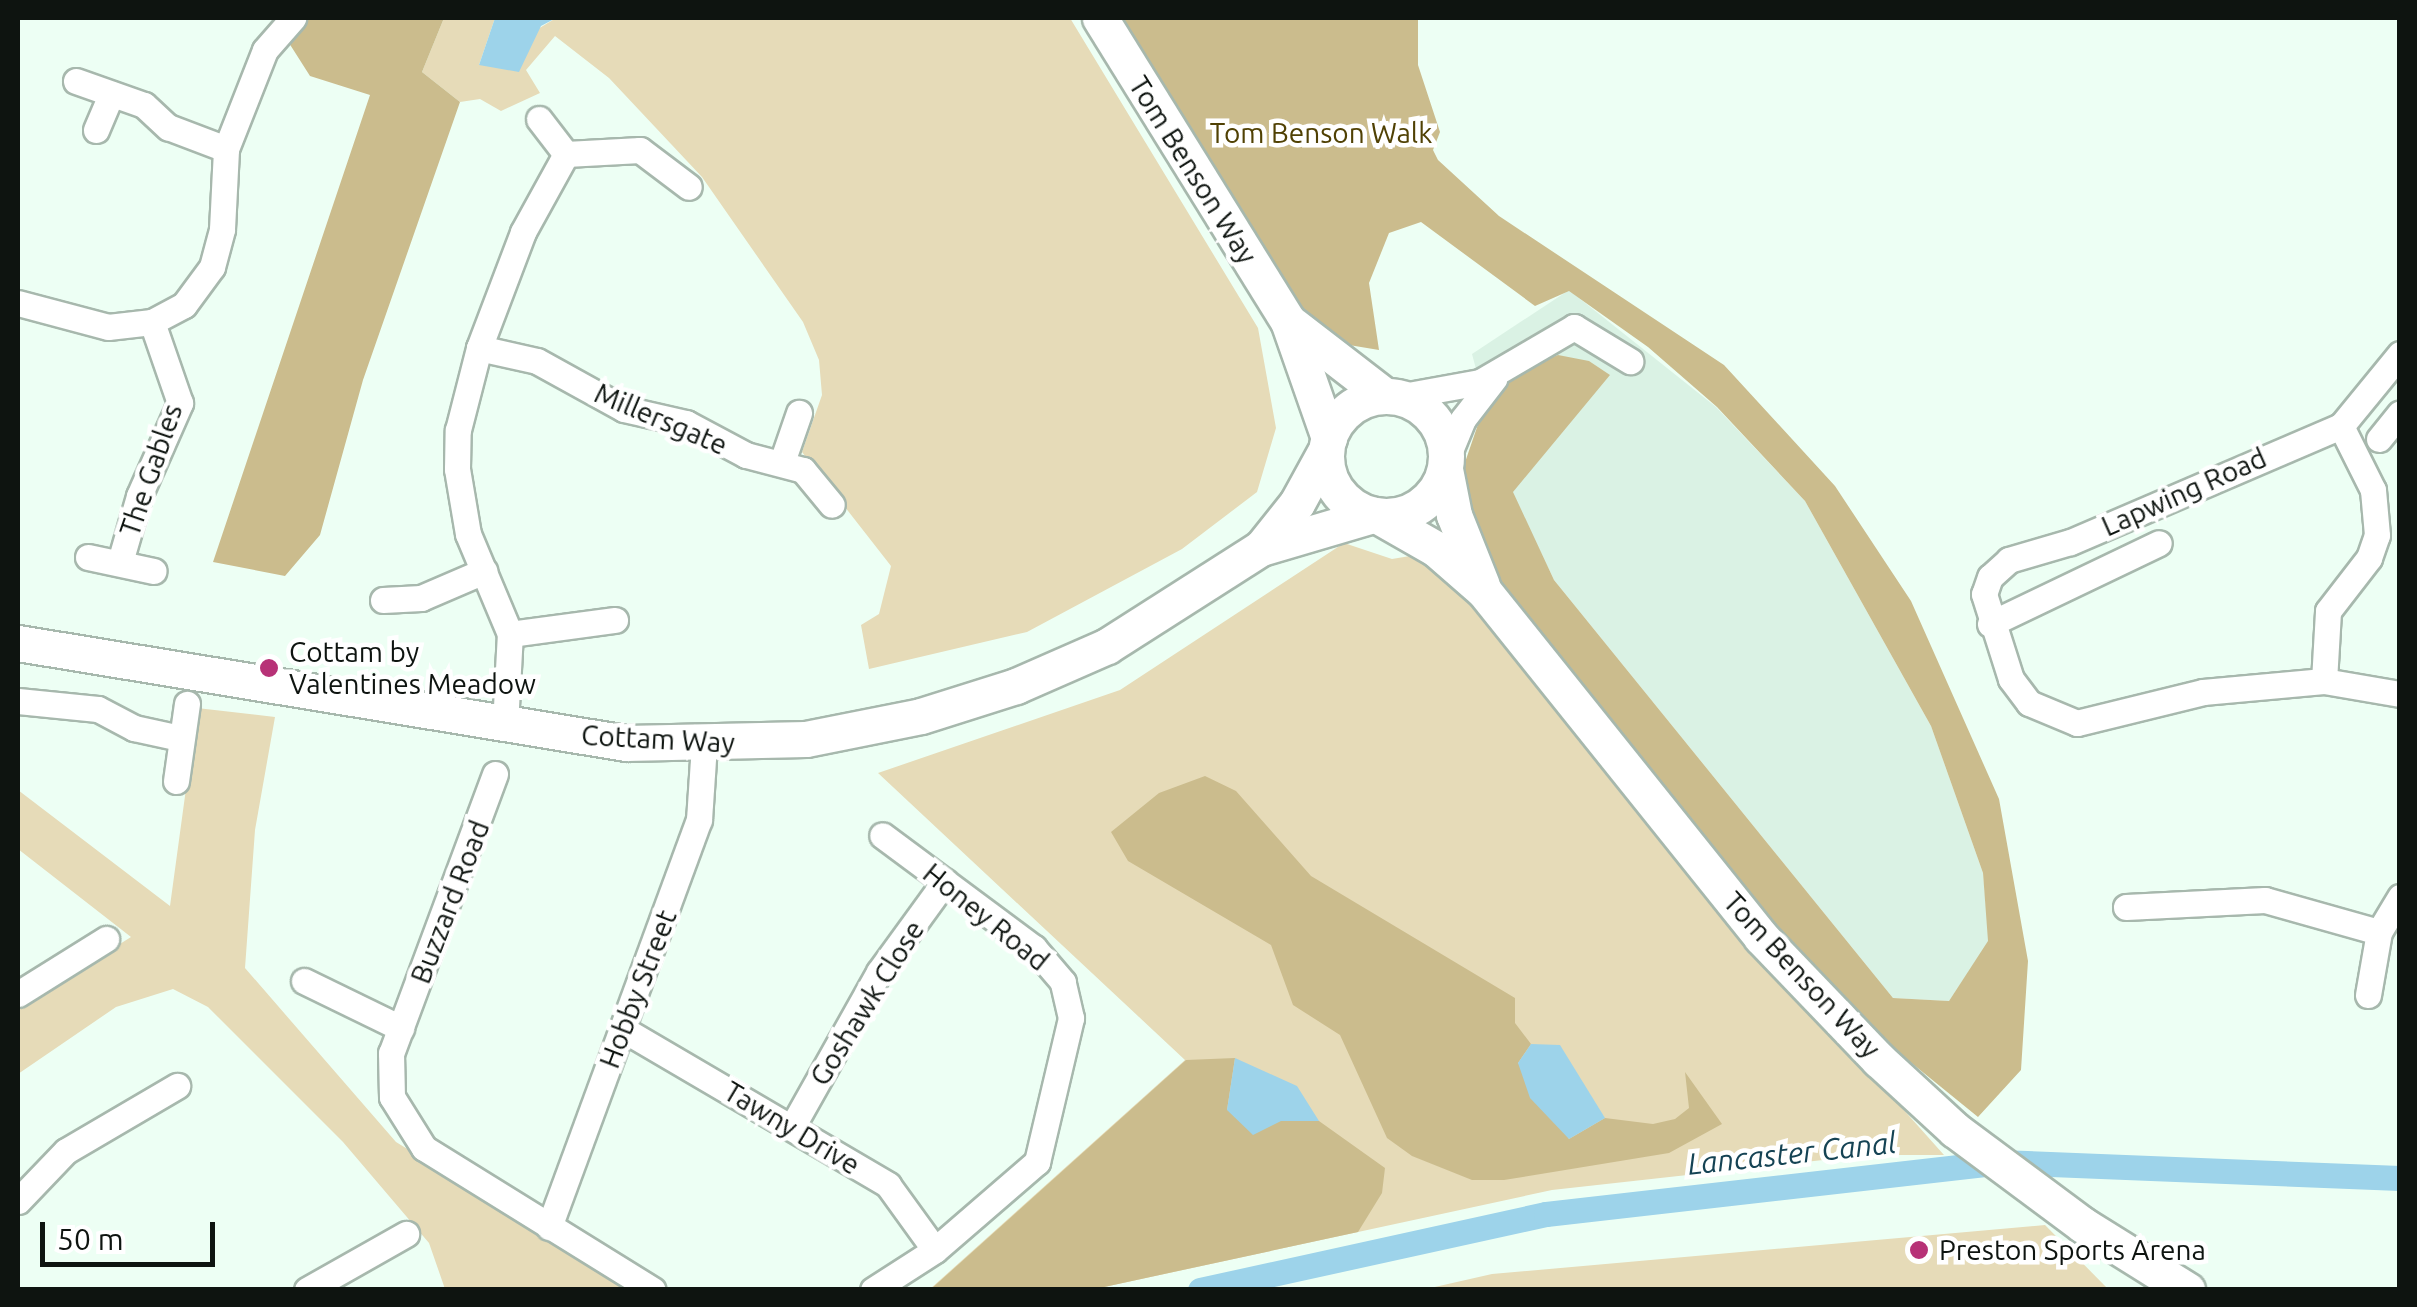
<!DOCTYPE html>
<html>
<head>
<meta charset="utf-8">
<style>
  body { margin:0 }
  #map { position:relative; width:2417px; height:1307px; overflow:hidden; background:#edfff4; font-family:Ubuntu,sans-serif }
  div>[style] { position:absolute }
  .built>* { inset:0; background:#daf2e4 }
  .green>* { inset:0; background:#e6dbb8 }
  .forest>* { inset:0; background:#cbbc8d }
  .water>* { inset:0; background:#9dd3ea }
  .canal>* { height:25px; margin:-12.5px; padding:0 12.5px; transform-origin:12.5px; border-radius:12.5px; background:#9dd3ea }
  .roads { filter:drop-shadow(2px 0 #a7b8ad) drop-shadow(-2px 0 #a7b8ad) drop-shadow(0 2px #a7b8ad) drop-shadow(0 -2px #a7b8ad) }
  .street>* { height:25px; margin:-12.5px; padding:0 12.5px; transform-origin:12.5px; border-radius:12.5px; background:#fff }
  .secondary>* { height:35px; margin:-17.5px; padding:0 17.5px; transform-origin:17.5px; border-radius:17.5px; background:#fff }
  .secondary>.ring { margin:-17.5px; padding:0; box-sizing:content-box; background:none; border:35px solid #fff; border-radius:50% }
  .dots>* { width:28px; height:28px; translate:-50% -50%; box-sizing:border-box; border:5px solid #fff; border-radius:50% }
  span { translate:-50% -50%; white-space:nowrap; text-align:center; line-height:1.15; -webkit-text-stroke:9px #fff; paint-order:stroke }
  .park-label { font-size:28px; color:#504104 }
  .street-label { font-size:28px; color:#0e1410 }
  .poi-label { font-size:28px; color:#0e1410 }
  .left { translate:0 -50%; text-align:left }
  .water-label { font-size:30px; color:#154354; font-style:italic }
  .frame { position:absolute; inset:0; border:20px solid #0e1410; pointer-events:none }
  .scale { position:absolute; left:40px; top:1222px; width:175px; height:45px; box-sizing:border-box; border:5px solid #0e1410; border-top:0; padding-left:12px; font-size:30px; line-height:35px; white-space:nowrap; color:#0e1410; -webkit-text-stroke:8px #fff; paint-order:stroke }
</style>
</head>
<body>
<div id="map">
  <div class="built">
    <i style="clip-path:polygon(1569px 290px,1716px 407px,1805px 501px,1931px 726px,1983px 873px,1989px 941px,1949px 1001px,1893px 998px,1554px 580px,1505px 478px,1472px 354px)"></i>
  </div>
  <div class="green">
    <i style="clip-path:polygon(444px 18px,495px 18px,479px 65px,556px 18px,1070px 18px,1258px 328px,1276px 428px,1257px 492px,1182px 549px,1027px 632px,869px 669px,861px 625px,879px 614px,891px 566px,802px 452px,822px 395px,819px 360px,803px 322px,702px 177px,609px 78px,555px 36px,526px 70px,540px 93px,501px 111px,480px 99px,460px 102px,422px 72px)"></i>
    <i style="clip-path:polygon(1344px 543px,1392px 559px,1440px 551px,1644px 819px,1944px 1155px,1868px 1155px,1552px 1190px,1095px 1289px,930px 1289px,1185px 1060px,878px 773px,1120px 690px)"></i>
    <i style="clip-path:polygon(197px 708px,275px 717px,255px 830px,245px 968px,396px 1142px,635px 1289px,445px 1289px,429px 1243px,343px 1142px,208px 1007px,173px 989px,116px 1007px,18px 1074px,18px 1008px,131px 937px,18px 849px,18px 790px,170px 906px)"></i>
    <i style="clip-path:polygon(2045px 1225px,2108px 1289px,1426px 1289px,1492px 1274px)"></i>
  </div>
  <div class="forest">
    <i style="clip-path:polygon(305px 18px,444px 18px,422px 72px,460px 102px,363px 380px,320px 535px,285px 576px,213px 562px,370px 95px,310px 76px,289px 43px)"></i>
    <i style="clip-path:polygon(1121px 18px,1418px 18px,1418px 65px,1440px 132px,1433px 150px,1438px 160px,1499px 216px,1724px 365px,1835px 486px,1911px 601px,1999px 799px,2028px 961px,2021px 1070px,1978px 1117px,1877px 1035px,1774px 922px,1501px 588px,1460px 477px,1488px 395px,1525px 368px,1558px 355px,1589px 361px,1610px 375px,1513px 492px,1554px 580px,1893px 998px,1949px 1001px,1988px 941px,1983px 873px,1931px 726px,1805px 501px,1717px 407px,1648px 347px,1569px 291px,1535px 306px,1421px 222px,1389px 233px,1369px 283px,1379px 350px,1325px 341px,1200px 155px)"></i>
    <i style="clip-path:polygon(1205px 776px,1236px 791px,1311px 876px,1515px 998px,1515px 1023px,1531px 1044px,1518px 1063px,1569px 1139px,1605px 1118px,1653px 1124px,1675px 1119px,1689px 1108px,1685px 1072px,1722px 1124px,1669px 1153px,1504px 1180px,1472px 1180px,1412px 1156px,1387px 1138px,1340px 1035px,1293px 1005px,1271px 945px,1128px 861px,1111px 832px,1159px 793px)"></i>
    <i style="clip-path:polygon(1235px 1058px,1227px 1110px,1319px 1121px,1385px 1168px,1382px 1193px,1358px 1232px,1095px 1289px,930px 1290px,1186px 1060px)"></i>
  </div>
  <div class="water">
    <i style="clip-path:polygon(495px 18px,556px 18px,541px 26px,519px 72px,479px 65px)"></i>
    <i style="clip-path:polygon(1531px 1044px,1560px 1045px,1605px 1118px,1569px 1139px,1530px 1098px,1518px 1063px)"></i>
    <i style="clip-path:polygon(1235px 1058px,1297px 1086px,1319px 1121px,1281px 1121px,1253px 1135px,1227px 1110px)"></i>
  </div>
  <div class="canal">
    <i style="left:1200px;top:1290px;width:354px;rotate:-12.4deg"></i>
    <i style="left:1546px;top:1214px;width:457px;rotate:-6.5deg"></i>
    <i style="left:2000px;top:1162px;width:400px;rotate:2.3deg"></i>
  </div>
  <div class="roads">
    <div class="street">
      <i style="left:76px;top:81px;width:72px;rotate:19.4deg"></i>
      <i style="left:144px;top:105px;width:33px;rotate:43deg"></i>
      <i style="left:168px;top:127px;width:62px;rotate:20.8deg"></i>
      <i style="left:539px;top:119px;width:44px;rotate:52.4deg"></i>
      <i style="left:96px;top:130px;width:39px;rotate:-67deg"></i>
      <i style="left:18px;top:303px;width:93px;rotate:14.9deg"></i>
      <i style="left:108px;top:327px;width:44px;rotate:-6.5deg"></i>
      <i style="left:152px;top:322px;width:36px;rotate:-28deg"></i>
      <i style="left:184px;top:305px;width:47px;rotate:-53.6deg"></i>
      <i style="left:212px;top:267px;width:39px;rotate:-75deg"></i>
      <i style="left:222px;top:229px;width:80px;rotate:-87.1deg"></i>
      <i style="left:226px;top:149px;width:106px;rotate:-68.5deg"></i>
      <i style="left:265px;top:50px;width:43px;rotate:-48.8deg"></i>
      <i style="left:479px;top:348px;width:59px;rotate:12.6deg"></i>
      <i style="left:537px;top:361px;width:99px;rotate:28.9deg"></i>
      <i style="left:624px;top:409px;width:64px;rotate:12.7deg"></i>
      <i style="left:686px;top:423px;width:68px;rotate:28.1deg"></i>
      <i style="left:746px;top:455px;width:59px;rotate:14.7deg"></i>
      <i style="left:803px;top:470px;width:45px;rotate:50.4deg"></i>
      <i style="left:2400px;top:354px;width:93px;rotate:129.3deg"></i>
      <i style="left:2341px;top:426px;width:295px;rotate:156.8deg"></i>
      <i style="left:2070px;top:542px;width:64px;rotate:163.6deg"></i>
      <i style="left:2009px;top:560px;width:25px;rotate:138deg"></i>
      <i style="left:1990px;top:577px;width:18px;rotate:109deg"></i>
      <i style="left:1984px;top:594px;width:89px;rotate:72.4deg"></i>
      <i style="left:2011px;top:679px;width:30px;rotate:53deg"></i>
      <i style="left:2029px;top:703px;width:52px;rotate:22.6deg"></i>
      <i style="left:2077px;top:723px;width:130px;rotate:-13.8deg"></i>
      <i style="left:2203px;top:692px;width:121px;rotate:-5.2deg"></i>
      <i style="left:2324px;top:681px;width:77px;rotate:9.7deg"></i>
      <i style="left:1397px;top:397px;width:84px;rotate:-10.2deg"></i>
      <i style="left:1480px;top:382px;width:109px;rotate:-30.3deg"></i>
      <i style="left:1574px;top:327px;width:66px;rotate:31.3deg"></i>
      <i style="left:2379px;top:439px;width:33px;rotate:-51deg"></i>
      <i style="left:1447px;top:458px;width:42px;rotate:-67.7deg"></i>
      <i style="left:1463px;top:419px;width:51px;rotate:-52.2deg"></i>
      <i style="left:782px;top:462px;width:52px;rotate:-70.9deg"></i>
      <i style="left:88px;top:557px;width:67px;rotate:12deg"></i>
      <i style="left:120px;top:562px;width:69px;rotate:-73.9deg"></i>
      <i style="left:139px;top:496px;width:102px;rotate:-66.2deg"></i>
      <i style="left:180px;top:403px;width:86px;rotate:-109.1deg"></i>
      <i style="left:383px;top:600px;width:38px;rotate:-3deg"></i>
      <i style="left:421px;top:598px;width:69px;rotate:-23.2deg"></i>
      <i style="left:1990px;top:624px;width:187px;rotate:-25.6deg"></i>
      <i style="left:510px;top:634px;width:106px;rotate:-7.6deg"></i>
      <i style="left:2324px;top:681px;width:70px;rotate:-86.7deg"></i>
      <i style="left:2328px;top:611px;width:67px;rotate:-52.3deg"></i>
      <i style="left:2369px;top:558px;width:24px;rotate:-71deg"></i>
      <i style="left:2377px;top:535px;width:45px;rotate:-95.1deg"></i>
      <i style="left:2373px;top:490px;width:72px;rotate:-116.6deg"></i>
      <i style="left:18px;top:701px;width:80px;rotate:5.7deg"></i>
      <i style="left:98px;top:709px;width:41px;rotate:27.8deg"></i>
      <i style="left:134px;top:728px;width:47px;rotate:12.3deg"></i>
      <i style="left:505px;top:725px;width:91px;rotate:-86.9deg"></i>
      <i style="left:510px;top:634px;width:108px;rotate:-112.8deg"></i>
      <i style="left:468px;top:534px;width:66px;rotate:-99.6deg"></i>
      <i style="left:457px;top:469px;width:39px;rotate:-89deg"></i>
      <i style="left:458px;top:430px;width:85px;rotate:-75.6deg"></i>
      <i style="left:479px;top:348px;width:124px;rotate:-69.2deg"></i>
      <i style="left:523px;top:232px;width:89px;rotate:-61.1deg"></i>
      <i style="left:566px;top:154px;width:74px;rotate:-3.1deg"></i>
      <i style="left:640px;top:150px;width:61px;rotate:37.1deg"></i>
      <i style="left:495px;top:774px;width:298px;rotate:110.4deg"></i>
      <i style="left:391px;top:1053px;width:44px;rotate:88.7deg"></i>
      <i style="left:392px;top:1097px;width:60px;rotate:57.9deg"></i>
      <i style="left:424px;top:1148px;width:269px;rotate:31.8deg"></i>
      <i style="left:176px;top:781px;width:78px;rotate:-81.9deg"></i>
      <i style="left:2126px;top:907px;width:139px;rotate:-2.9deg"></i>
      <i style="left:2265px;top:900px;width:118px;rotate:15.7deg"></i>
      <i style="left:304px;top:981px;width:108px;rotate:25.9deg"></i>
      <i style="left:18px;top:994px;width:104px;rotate:-32deg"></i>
      <i style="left:2368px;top:995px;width:64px;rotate:-80.1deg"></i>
      <i style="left:2379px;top:932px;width:41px;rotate:-59deg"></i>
      <i style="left:626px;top:1031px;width:304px;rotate:30.4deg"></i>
      <i style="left:888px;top:1185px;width:80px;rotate:54.1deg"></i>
      <i style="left:792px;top:1127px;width:178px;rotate:-60.7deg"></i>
      <i style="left:879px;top:972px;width:112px;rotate:-54deg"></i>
      <i style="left:18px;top:1201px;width:69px;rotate:-46.2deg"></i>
      <i style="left:66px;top:1151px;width:129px;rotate:-30.4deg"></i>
      <i style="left:549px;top:1227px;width:434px;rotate:-69.8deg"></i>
      <i style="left:699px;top:820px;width:75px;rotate:-86.2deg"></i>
      <i style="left:307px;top:1290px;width:114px;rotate:-29.5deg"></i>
      <i style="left:873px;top:1290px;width:74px;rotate:-32.8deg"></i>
      <i style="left:935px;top:1250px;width:135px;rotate:-40.8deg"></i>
      <i style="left:1037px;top:1162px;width:148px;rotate:-76.7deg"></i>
      <i style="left:1071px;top:1018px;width:37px;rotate:-103deg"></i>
      <i style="left:1063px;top:982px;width:45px;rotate:-130.5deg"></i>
      <i style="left:1034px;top:948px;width:189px;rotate:-143.4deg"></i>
    </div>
    <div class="secondary">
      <i style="left:1100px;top:18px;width:357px;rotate:58.2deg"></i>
      <i style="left:1288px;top:321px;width:124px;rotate:70.7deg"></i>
      <i style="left:1293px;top:325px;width:116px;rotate:37.7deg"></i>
      <i class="ring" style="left:1326px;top:396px;width:85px;height:85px"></i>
      <i style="left:1445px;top:469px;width:47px;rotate:78.9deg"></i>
      <i style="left:1454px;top:515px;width:75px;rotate:68.2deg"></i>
      <i style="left:1380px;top:517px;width:64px;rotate:29.7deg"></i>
      <i style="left:1436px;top:549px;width:64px;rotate:41.2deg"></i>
      <i style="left:1484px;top:591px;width:443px;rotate:51.3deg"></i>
      <i style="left:1761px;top:937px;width:170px;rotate:46.2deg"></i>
      <i style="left:1879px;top:1060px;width:103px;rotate:42.6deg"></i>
      <i style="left:1955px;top:1130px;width:159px;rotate:36.6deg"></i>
      <i style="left:2083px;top:1225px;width:123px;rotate:32deg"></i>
      <i style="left:1262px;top:547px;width:56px;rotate:-51.5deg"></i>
      <i style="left:1297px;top:503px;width:60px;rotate:-61.3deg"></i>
      <i style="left:18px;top:643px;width:616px;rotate:9.34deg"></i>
      <i style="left:626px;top:743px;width:180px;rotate:-1.3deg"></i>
      <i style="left:806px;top:739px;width:117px;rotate:-11.3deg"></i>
      <i style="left:921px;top:716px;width:100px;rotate:-17.5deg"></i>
      <i style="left:1016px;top:686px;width:99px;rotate:-23.7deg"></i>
      <i style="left:1107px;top:646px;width:183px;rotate:-32.5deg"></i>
      <i style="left:1261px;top:548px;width:117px;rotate:-16.4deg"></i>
    </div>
  </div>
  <div class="dots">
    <i style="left:269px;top:668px;background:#b73277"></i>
    <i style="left:1919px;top:1250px;background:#b73277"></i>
  </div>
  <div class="park-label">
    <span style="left:1321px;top:133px">Tom Benson Walk</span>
  </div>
  <div class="street-label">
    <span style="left:1193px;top:170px;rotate:58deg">Tom Benson Way</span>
    <span style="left:661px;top:419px;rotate:23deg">Millersgate</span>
    <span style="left:151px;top:470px;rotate:-71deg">The Gables</span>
    <span style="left:2184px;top:492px;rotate:-24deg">Lapwing Road</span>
    <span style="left:658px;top:739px;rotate:3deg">Cottam Way</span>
    <span style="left:450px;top:902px;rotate:-69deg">Buzzard Road</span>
    <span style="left:986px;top:917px;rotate:39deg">Honey Road</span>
    <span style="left:1802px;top:975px;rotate:47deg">Tom Benson Way</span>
    <span style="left:638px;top:989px;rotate:-69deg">Hobby Street</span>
    <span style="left:867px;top:1003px;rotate:-58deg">Goshawk Close</span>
    <span style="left:792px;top:1128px;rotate:31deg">Tawny Drive</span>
  </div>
  <div class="poi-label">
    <span class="left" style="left:289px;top:668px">Cottam by<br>Valentines Meadow</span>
    <span class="left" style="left:1939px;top:1250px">Preston Sports Arena</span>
  </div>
  <div class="water-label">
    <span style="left:1792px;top:1153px;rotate:-6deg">Lancaster Canal</span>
  </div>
  <div class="frame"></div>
  <div class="scale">50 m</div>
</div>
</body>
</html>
